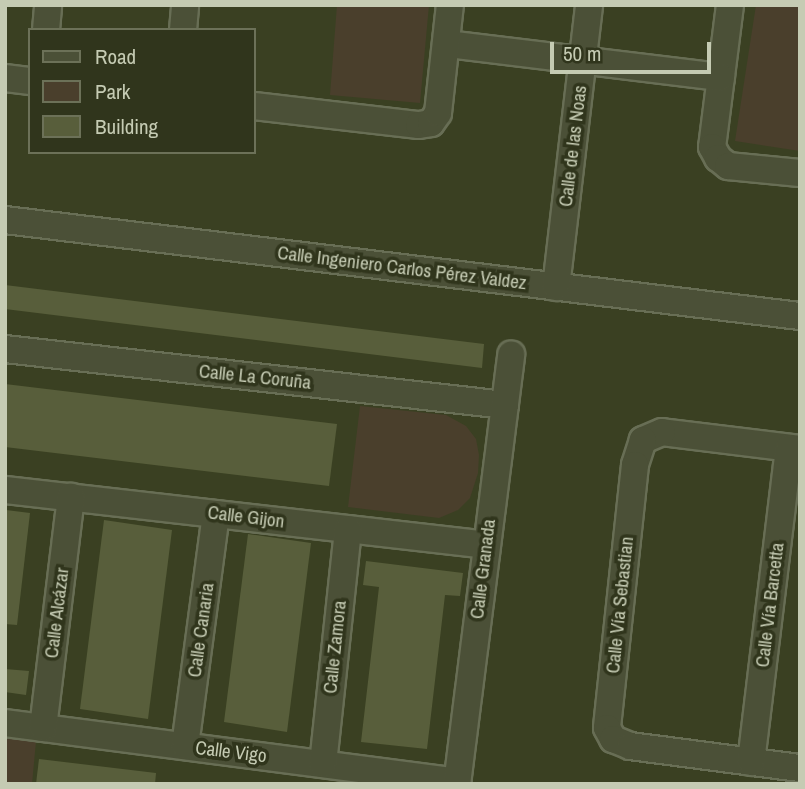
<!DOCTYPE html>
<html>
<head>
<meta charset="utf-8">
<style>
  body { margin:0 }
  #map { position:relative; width:805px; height:789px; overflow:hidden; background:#3a4022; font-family:"Archivo Narrow",sans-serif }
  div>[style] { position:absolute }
  .green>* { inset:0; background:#4a3f2c }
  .building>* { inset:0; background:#585e3b }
  .roads { filter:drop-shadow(2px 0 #686e55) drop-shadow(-2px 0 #686e55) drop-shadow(0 2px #686e55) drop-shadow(0 -2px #686e55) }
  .minor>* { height:26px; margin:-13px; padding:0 13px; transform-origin:13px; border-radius:13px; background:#4b5037 }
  span { translate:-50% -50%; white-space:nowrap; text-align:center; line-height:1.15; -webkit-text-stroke:7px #30351c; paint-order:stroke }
  .street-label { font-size:19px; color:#c5cbb3 }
  .frame { position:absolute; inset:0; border:7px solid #c5cbb3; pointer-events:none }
  .legend { position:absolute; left:28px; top:28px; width:228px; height:126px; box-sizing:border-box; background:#30351c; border:2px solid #6c7158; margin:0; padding:9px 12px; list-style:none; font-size:21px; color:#c5cbb3 }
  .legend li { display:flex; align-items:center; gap:14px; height:35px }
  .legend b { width:35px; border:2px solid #6c7158 }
  .scale { position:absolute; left:550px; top:42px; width:161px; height:32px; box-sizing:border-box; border:4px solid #c5cbb3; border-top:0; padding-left:9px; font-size:21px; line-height:24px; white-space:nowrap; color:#c5cbb3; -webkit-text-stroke:5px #30351c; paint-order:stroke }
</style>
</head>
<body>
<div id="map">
  <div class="green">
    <i style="clip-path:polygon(337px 5px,429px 5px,420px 103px,330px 95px)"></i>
    <i style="clip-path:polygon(756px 5px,800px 5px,800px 151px,735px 141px)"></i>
    <i style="clip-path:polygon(360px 406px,446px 415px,466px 426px,476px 439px,479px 455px,478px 473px,470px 498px,458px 510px,439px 518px,348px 507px)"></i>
    <i style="clip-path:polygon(5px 738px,36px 741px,32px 784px,5px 784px)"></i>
  </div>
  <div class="building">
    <i style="clip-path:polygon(5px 285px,484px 344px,482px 368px,5px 309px)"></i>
    <i style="clip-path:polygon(5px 384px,337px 424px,329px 486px,5px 447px)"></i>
    <i style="clip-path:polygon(6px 510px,30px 513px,17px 625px,5px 624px)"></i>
    <i style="clip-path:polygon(104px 520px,172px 530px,148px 719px,80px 709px)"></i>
    <i style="clip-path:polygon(248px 534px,311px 543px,287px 732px,224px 722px)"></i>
    <i style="clip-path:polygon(366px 561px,463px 573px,460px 596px,445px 595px,427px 749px,361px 742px,379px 587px,363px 585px)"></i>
    <i style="clip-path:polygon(5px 669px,29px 671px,26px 695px,5px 692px)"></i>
    <i style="clip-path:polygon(39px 759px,156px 773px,155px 784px,36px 784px)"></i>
  </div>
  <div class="roads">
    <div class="minor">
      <i style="left:730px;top:5px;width:143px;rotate:97.2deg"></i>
      <i style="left:712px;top:147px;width:13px;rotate:61deg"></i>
      <i style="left:718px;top:158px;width:13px;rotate:39deg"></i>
      <i style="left:728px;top:166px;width:72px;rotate:5.6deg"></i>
      <i style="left:46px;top:30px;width:25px;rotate:-85deg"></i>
      <i style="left:183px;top:30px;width:25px;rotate:-85deg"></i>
      <i style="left:447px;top:44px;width:276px;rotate:6.9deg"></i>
      <i style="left:5px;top:78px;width:25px;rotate:7deg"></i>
      <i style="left:254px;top:106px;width:166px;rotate:6.6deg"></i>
      <i style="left:419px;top:125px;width:12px;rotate:-9deg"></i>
      <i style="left:431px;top:123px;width:12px;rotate:-55deg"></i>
      <i style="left:438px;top:113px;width:109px;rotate:-83.7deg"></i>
      <i style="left:5px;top:220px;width:801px;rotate:6.89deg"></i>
      <i style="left:556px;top:287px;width:284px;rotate:-83.3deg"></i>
      <i style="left:5px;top:349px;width:503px;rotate:6.39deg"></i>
      <i style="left:800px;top:449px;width:139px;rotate:-173deg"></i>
      <i style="left:662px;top:432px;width:21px;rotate:157deg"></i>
      <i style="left:643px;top:440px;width:26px;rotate:108deg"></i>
      <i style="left:635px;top:465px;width:264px;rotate:96.1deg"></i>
      <i style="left:607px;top:728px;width:13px;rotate:61deg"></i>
      <i style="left:613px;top:739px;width:18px;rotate:22deg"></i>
      <i style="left:630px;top:746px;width:171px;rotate:7.4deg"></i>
      <i style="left:5px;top:490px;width:484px;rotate:6.5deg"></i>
      <i style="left:5px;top:723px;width:456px;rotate:7.4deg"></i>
      <i style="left:43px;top:728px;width:233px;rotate:-83.1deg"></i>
      <i style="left:185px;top:746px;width:234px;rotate:-82.4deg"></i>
      <i style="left:751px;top:762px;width:316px;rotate:-83.1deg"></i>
      <i style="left:323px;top:764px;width:236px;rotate:-83.9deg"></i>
      <i style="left:457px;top:784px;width:433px;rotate:-82.8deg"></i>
    </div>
  </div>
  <div class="street-label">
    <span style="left:573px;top:146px;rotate:-83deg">Calle de las Noas</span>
    <span style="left:402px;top:268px;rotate:7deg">Calle Ingeniero Carlos Pérez Valdez</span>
    <span style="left:255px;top:377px;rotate:6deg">Calle La Coruña</span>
    <span style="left:246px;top:517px;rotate:7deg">Calle Gijon</span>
    <span style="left:483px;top:569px;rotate:-83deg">Calle Granada</span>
    <span style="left:620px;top:605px;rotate:-84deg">Calle Vía Sebastian</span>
    <span style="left:770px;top:605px;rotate:-83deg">Calle Vía Barcetta</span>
    <span style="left:57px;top:613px;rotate:-83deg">Calle Alcázar</span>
    <span style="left:201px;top:630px;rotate:-82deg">Calle Canaria</span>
    <span style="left:335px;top:647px;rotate:-84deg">Calle Zamora</span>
    <span style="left:231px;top:752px;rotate:7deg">Calle Vigo</span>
  </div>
  <div class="frame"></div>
  <ul class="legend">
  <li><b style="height:9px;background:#4b5037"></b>Road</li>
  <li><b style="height:19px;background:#4a3f2c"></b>Park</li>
  <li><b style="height:19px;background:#585e3b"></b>Building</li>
  </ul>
  <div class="scale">50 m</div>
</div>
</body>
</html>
